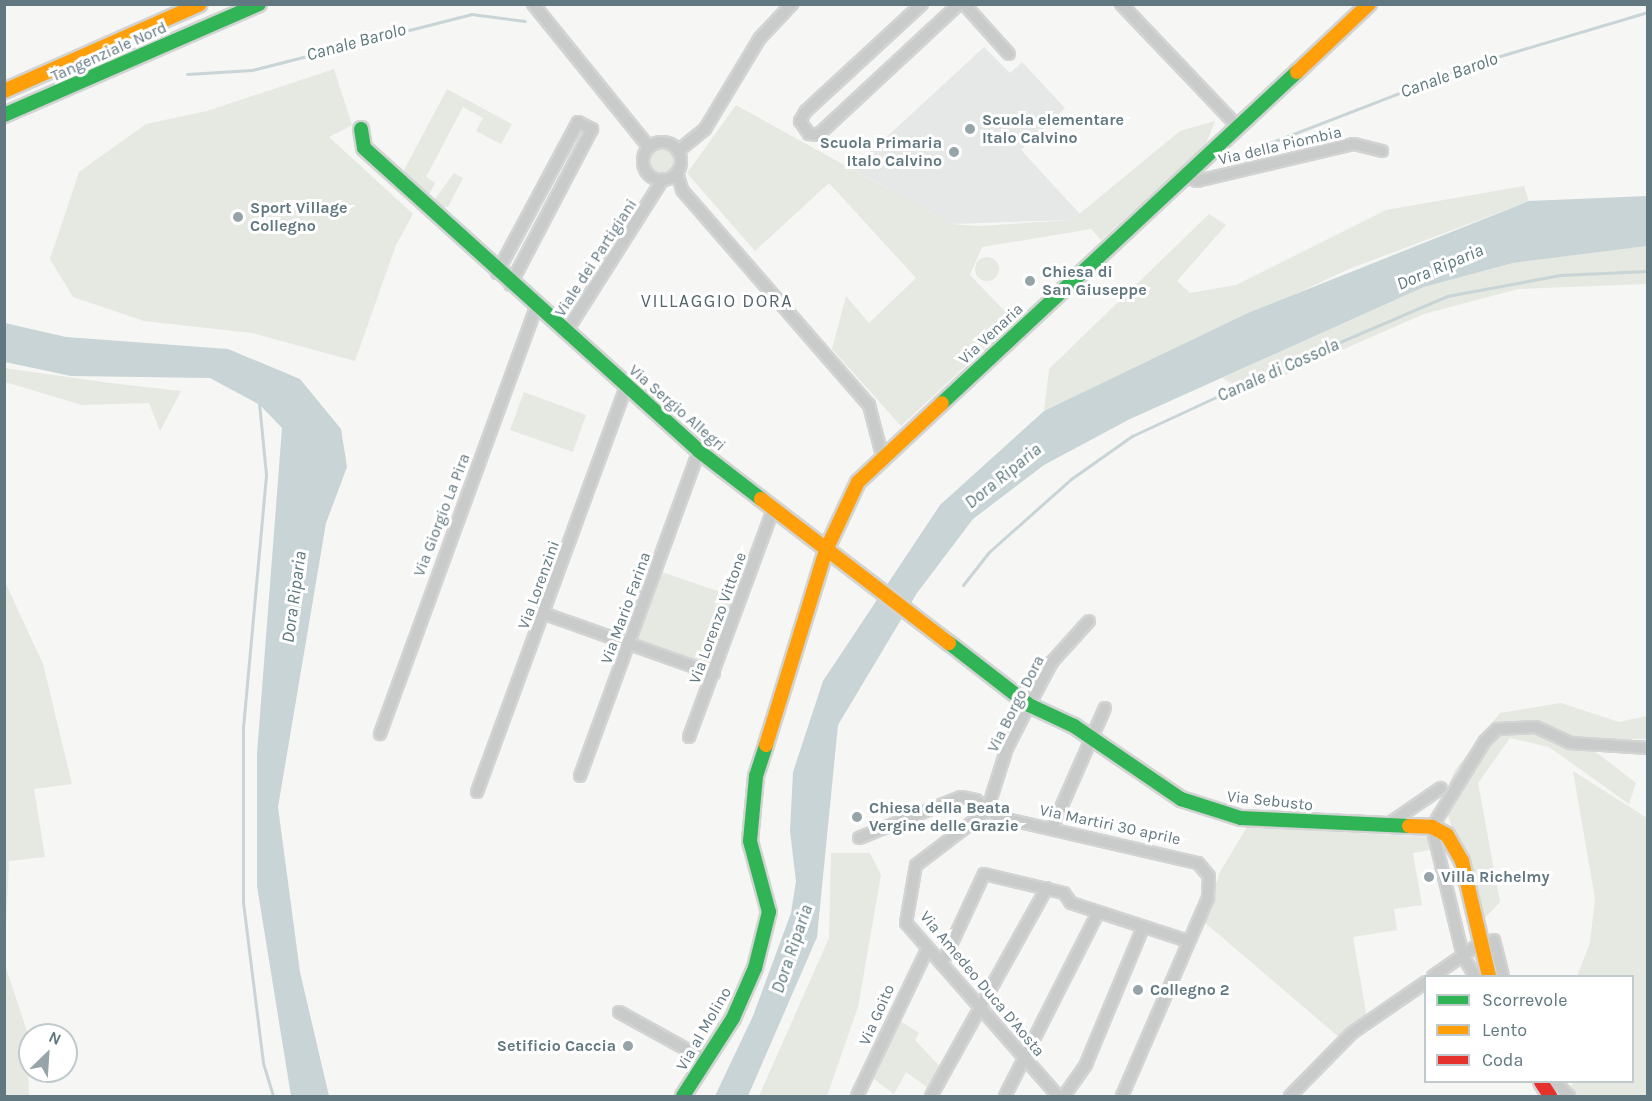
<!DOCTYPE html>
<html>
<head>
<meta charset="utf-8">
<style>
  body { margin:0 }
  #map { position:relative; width:1652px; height:1101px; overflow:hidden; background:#f6f6f5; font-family:Karla,sans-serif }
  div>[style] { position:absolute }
  .built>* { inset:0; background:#e6e8e7 }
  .green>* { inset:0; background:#e6e8e2 }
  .round { border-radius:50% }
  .water>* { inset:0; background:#c8d4d5 }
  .stream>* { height:3px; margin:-1.5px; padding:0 1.5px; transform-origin:1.5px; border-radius:1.5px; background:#c8d4d5 }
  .roads { filter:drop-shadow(2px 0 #d2d3d3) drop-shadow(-2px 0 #d2d3d3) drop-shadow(0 2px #d2d3d3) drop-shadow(0 -2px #d2d3d3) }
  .street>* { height:10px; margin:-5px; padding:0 5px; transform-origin:5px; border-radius:5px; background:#c9cbcb }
  .street>.ring { margin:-5px; padding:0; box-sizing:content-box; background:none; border:10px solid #c9cbcb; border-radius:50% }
  .fast>* { height:14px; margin:-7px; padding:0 7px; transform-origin:7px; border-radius:7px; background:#30b455 }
  .slow>* { height:14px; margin:-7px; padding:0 7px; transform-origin:7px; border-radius:7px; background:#ff9f0a }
  .jam>* { height:14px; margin:-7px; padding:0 7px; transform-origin:7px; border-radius:7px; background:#e5322d }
  .dots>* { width:16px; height:16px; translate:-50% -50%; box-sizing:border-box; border:3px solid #fff; border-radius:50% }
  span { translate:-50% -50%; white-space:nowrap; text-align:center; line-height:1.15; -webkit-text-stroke:6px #fff; paint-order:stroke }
  .street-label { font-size:16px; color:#627880 }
  .poi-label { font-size:16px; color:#627880; font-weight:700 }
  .left { translate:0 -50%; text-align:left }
  .right { translate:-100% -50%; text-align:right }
  .water-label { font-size:18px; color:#5d787b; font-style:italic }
  .neighbourhood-label { font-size:18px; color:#54646b; letter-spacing:1.5px }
  .frame { position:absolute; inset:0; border:6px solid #627880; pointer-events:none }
  .legend { position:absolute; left:1424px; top:975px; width:210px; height:108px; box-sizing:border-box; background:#fff; border:2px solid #c0c9cc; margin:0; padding:8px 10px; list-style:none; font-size:18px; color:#627880 }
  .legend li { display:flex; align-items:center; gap:12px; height:30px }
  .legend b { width:30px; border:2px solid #c0c9cc }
  .north { position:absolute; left:18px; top:1023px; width:60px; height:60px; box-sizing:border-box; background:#fff; border:2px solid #c0c9cc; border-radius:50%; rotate:25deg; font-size:16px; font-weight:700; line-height:24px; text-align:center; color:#627880 }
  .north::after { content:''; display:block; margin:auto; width:21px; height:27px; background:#96a4a9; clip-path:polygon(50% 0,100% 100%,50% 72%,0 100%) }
</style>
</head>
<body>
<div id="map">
  <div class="built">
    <i style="clip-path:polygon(984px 47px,1010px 73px,1022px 62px,1065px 108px,1021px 150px,1080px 214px,1072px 220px,951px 224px,852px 169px)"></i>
  </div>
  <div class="green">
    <i style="clip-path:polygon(334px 69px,352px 125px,329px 137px,413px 214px,396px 245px,355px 361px,252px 333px,144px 321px,73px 297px,50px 259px,79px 172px,146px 124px,207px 111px)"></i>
    <i style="clip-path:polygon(447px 89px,512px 124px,501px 144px,476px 131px,483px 118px,463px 107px,426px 177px,435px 183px,427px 199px,401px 176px)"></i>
    <i style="clip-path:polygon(736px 105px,951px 224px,979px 226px,1072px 220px,1180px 131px,1215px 121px,1205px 146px,1101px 240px,1091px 229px,982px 247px,970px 275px,1014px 321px,901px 426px,832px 349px,846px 296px,869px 323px,916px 278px,829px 183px,755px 251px,687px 173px)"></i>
    <i class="round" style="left:650px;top:148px;width:24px;height:24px"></i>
    <i style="clip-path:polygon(454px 173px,463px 178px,448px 207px,438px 207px,432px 203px)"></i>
    <i style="clip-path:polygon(1524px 186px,1529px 201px,1349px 269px,1044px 411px,1049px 369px,1209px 214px,1226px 225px,1177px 281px,1190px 293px,1236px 285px,1386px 210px)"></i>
    <i style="clip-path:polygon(1647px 246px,1647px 284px,1518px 289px,1424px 314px,1246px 392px,1222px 378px,1424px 287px,1513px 263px)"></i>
    <i class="round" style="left:975px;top:257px;width:24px;height:24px"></i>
    <i style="clip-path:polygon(4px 368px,110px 383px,181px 391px,160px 431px,149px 403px,82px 405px,5px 382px)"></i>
    <i style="clip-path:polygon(524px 392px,586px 415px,573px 452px,510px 430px)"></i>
    <i style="clip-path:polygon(659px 571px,735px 597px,712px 666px,635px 639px)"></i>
    <i style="clip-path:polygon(5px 582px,43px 664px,72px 784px,34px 789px,45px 857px,9px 861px,5px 945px)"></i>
    <i style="clip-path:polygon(1561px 703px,1619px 722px,1647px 716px,1647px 739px,1579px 739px,1636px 783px,1629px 804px,1549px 747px,1510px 738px,1478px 783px,1500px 902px,1483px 920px,1443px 800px,1455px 770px,1500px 713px)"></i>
    <i style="clip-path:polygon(1573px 771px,1647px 818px,1647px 1096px,1576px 1096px,1568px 1090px,1574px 1082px,1632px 1082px,1632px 976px,1577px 976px,1590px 943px,1595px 899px)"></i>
    <i style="clip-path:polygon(1247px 827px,1431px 837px,1435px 849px,1413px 853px,1422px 905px,1394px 909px,1397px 930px,1353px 937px,1367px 1019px,1340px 1038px,1203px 921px,1220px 872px)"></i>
    <i style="clip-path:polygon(831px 853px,870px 853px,881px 875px,858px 1007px,827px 1096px,759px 1096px,829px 938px)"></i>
    <i style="clip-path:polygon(4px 962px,26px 1028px,29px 1096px,5px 1096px)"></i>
    <i style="clip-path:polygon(897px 1019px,919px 1033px,915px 1040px,943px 1070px,931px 1090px,906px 1072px,894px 1094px,870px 1076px)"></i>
  </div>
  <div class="water">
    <i style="clip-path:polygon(1647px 196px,1647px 246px,1513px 263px,1424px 287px,1130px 419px,1044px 465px,973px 519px,917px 593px,838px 725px,817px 937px,748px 1096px,715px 1096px,753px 1016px,791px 913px,796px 881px,790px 831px,793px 772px,823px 681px,940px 505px,1044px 411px,1248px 313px,1529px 201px)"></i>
    <i style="clip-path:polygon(5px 323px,66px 337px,228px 349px,300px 379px,341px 429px,347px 467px,326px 523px,278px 807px,300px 972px,329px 1096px,291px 1096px,257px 886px,257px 754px,282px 428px,260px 405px,210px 378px,71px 376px,5px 362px)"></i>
  </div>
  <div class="stream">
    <i style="left:187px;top:74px;width:65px;rotate:-3.5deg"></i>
    <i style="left:252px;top:70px;width:226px;rotate:-14.3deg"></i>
    <i style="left:471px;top:14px;width:54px;rotate:7.4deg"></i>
    <i style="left:1254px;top:149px;width:242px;rotate:-21.1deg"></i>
    <i style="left:1480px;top:62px;width:175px;rotate:-16.6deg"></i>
    <i style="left:259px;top:403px;width:72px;rotate:84.4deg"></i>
    <i style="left:266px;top:475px;width:253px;rotate:95.2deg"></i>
    <i style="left:243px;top:727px;width:175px;rotate:90deg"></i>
    <i style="left:243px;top:902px;width:162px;rotate:82.9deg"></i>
    <i style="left:263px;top:1063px;width:34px;rotate:73deg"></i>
    <i style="left:963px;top:585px;width:42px;rotate:-51.8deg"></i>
    <i style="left:989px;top:552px;width:110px;rotate:-41.7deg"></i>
    <i style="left:1071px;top:479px;width:75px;rotate:-35.2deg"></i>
    <i style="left:1132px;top:436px;width:152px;rotate:-24.9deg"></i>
    <i style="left:1270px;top:372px;width:193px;rotate:-23.2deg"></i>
    <i style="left:1447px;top:296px;width:115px;rotate:-10.5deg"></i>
    <i style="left:1560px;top:275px;width:88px;rotate:-2.6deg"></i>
  </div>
  <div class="roads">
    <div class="street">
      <i style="left:533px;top:4px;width:184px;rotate:51deg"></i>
      <i style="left:922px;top:4px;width:158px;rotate:137.3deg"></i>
      <i style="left:806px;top:111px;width:12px;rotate:121deg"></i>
      <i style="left:800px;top:121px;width:16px;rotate:55deg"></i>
      <i style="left:809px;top:134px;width:9px;rotate:6deg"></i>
      <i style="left:818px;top:135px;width:192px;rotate:-42.9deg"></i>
      <i style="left:964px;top:4px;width:67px;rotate:48deg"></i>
      <i style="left:1121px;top:4px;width:170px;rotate:46.4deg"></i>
      <i class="ring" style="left:643px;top:142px;width:28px;height:28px"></i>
      <i style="left:678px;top:151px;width:35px;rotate:-39deg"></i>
      <i style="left:705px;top:129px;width:106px;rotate:-58.9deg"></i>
      <i style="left:760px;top:38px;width:47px;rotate:-46.7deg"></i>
      <i style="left:677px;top:172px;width:19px;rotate:74deg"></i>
      <i style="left:682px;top:190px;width:285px;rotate:49deg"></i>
      <i style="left:869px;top:405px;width:52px;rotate:75.4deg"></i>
      <i style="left:1185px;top:177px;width:13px;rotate:18deg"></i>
      <i style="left:1197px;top:181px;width:161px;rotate:-13.3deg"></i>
      <i style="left:1354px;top:144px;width:29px;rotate:14deg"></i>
      <i style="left:497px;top:273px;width:171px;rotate:-61.8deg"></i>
      <i style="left:578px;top:122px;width:16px;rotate:27deg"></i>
      <i style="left:592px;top:129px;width:176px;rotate:117.7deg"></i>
      <i style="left:566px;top:332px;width:181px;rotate:-57.6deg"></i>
      <i style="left:545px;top:614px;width:179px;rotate:19.5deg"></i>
      <i style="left:380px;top:734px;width:455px;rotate:-69.9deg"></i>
      <i style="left:689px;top:737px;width:242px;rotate:-69.7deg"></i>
      <i style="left:580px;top:776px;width:346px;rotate:-69.9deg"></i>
      <i style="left:477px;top:792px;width:432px;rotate:-69.8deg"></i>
      <i style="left:987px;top:811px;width:89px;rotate:142.7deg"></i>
      <i style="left:916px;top:865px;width:59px;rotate:99.8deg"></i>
      <i style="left:906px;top:923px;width:230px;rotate:48.7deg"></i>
      <i style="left:987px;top:811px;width:66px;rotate:-72.4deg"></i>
      <i style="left:1007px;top:748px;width:48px;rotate:-62.9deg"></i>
      <i style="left:1029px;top:705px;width:49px;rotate:-61.9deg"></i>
      <i style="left:1052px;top:662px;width:55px;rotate:-47.9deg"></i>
      <i style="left:1387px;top:825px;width:65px;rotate:-34.4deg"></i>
      <i style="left:1052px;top:828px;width:131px;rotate:-66.2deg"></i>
      <i style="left:859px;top:838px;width:110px;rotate:-21.9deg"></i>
      <i style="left:961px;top:797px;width:15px;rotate:11deg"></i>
      <i style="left:976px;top:800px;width:28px;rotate:38deg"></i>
      <i style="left:998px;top:817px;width:205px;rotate:13deg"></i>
      <i style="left:1198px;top:863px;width:17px;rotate:50deg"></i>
      <i style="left:1209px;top:876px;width:22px;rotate:93deg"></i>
      <i style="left:1208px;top:898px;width:216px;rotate:113.5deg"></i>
      <i style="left:1494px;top:940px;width:37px;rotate:76deg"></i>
      <i style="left:942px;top:964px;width:99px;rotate:-65deg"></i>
      <i style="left:984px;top:874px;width:82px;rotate:13.4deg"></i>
      <i style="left:1064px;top:893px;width:12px;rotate:55deg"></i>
      <i style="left:1071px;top:903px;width:123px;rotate:18deg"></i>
      <i style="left:1433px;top:976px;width:58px;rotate:-34.5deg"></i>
      <i style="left:1475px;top:976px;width:23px;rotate:-121deg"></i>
      <i style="left:1463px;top:956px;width:133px;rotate:-103.5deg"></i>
      <i style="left:1432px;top:827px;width:101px;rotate:-58.4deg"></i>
      <i style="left:1485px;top:741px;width:17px;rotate:-45deg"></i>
      <i style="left:1497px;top:729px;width:39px;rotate:-3deg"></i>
      <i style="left:1536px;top:727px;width:38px;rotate:25deg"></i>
      <i style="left:1571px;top:743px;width:77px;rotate:3.7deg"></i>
      <i style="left:619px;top:1012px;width:99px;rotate:28.9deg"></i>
      <i style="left:1555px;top:1082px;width:20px;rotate:45deg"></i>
      <i style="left:857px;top:1096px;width:164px;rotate:-64.4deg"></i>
      <i style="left:931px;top:1096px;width:238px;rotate:-60.9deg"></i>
      <i style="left:1005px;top:1096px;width:205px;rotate:-63.1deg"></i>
      <i style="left:1064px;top:1096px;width:39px;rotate:-55deg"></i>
      <i style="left:1086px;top:1064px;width:147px;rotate:-67.3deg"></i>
      <i style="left:1290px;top:1096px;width:88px;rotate:-45.5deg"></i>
      <i style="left:1352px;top:1033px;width:90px;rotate:-34.6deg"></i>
    </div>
    <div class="fast">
      <i style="left:4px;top:115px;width:278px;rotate:-23.5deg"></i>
      <i style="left:361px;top:129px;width:19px;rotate:81deg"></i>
      <i style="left:364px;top:148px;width:452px;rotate:42.1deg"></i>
      <i style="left:699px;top:451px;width:78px;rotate:37.7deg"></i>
      <i style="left:942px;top:403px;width:485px;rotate:-43deg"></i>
      <i style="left:949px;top:643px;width:101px;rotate:37.8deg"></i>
      <i style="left:1029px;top:705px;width:50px;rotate:25deg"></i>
      <i style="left:1074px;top:726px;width:130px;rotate:34.3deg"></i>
      <i style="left:1181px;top:799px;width:63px;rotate:17.6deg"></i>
      <i style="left:1241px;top:818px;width:168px;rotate:2.7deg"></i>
      <i style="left:683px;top:1096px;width:93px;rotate:-57.3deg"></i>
      <i style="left:733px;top:1018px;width:55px;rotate:-66.3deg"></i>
      <i style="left:755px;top:968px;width:58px;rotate:-76deg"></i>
      <i style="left:769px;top:912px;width:73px;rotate:-105deg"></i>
      <i style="left:750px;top:841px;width:65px;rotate:-84.7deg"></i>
      <i style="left:756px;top:776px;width:33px;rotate:-72deg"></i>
    </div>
    <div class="slow">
      <i style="left:1297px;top:72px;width:99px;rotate:-43.4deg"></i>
      <i style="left:4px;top:91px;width:214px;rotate:-23.9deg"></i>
      <i style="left:761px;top:499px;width:237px;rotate:37.5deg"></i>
      <i style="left:766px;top:745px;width:204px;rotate:-72.9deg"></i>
      <i style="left:826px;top:550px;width:75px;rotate:-64.8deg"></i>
      <i style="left:858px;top:482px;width:115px;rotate:-43.2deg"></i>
      <i style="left:1409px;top:826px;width:23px;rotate:2deg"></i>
      <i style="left:1432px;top:827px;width:17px;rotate:28deg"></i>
      <i style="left:1447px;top:835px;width:30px;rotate:60deg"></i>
      <i style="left:1462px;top:861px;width:118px;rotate:76.8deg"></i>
    </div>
    <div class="jam">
      <i style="left:1541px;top:1082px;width:17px;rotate:57deg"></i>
    </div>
  </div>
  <div class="dots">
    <i style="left:970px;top:129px;background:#96a4a9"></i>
    <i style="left:954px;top:152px;background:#96a4a9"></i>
    <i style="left:238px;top:217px;background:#96a4a9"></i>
    <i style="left:1030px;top:281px;background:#96a4a9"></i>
    <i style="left:857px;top:817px;background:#96a4a9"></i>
    <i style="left:1429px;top:877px;background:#96a4a9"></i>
    <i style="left:1138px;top:990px;background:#96a4a9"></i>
    <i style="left:628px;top:1046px;background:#96a4a9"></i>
  </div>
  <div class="street-label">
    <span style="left:109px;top:52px;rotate:-24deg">Tangenziale Nord</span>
    <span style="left:1280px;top:146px;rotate:-13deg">Via della Piombia</span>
    <span style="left:596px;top:258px;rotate:-57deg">Viale dei Partigiani</span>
    <span style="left:991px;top:334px;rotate:-43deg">Via Venaria</span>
    <span style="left:677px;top:408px;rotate:41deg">Via Sergio Allegri</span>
    <span style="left:442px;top:515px;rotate:-69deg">Via Giorgio La Pira</span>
    <span style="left:539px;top:585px;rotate:-70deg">Via Lorenzini</span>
    <span style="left:626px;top:608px;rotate:-70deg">Via Mario Farina</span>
    <span style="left:718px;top:618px;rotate:-70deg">Via Lorenzo Vittone</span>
    <span style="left:1016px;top:704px;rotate:-63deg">Via Borgo Dora</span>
    <span style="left:1270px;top:801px;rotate:6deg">Via Sebusto</span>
    <span style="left:1110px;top:825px;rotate:12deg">Via Martiri 30 aprile</span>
    <span style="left:982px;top:984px;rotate:50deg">Via Amedeo Duca D'Aosta</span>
    <span style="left:877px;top:1015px;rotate:-66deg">Via Goito</span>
    <span style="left:704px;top:1029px;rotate:-60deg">Via al Molino</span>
  </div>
  <div class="poi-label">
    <span class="left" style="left:982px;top:129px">Scuola elementare<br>Italo Calvino</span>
    <span class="right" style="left:942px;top:152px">Scuola Primaria<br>Italo Calvino</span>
    <span class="left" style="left:250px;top:217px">Sport Village<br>Collegno</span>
    <span class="left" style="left:1042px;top:281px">Chiesa di<br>San Giuseppe</span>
    <span class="left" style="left:869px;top:817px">Chiesa della Beata<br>Vergine delle Grazie</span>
    <span class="left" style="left:1441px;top:877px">Villa Richelmy</span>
    <span class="left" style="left:1150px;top:990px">Collegno 2</span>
    <span class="right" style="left:616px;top:1046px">Setificio Caccia</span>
  </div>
  <div class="water-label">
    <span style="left:356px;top:42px;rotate:-15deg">Canale Barolo</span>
    <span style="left:1449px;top:75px;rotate:-20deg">Canale Barolo</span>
    <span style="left:1440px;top:267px;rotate:-23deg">Dora Riparia</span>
    <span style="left:1278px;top:370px;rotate:-24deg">Canale di Cossola</span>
    <span style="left:1003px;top:476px;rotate:-39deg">Dora Riparia</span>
    <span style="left:294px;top:597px;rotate:-82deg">Dora Riparia</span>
    <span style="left:792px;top:949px;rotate:-71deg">Dora Riparia</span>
  </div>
  <div class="neighbourhood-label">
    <span style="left:717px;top:301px">VILLAGGIO DORA</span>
  </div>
  <div class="frame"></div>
  <ul class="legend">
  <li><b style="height:8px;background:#30b455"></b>Scorrevole</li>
  <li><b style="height:8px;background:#ff9f0a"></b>Lento</li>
  <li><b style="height:8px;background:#e5322d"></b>Coda</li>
  </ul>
  <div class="north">N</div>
</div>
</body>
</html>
